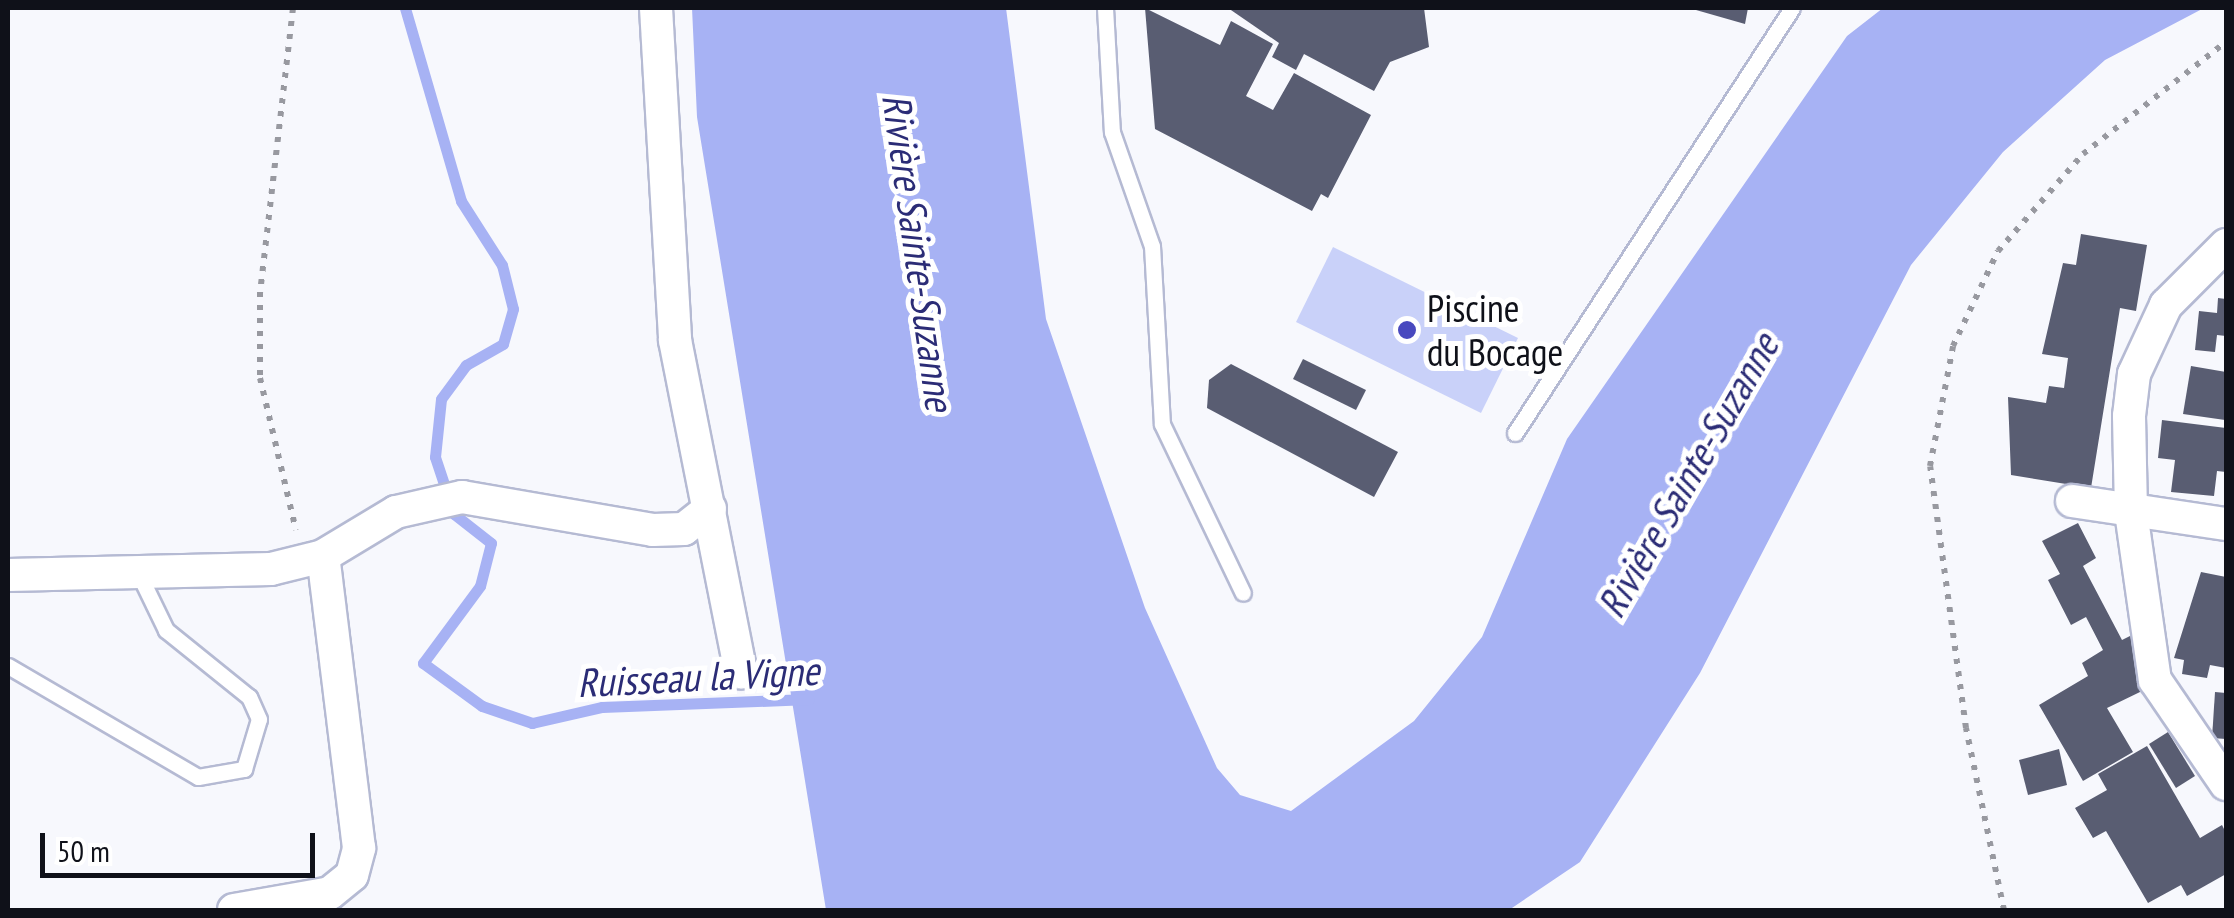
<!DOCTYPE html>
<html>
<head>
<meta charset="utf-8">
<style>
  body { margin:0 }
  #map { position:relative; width:2234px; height:918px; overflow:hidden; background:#f7f8fd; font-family:"PT Sans Narrow",sans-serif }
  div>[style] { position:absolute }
  .green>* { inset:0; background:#c9d1f9 }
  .water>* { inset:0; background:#a7b2f4 }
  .stream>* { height:11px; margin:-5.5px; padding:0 5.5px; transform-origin:5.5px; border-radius:5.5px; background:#a7b2f4 }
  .building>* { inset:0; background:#595d72 }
  .path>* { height:6px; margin-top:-3px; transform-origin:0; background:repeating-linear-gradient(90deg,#9899a0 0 5px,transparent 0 13px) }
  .roads { filter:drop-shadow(2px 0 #b5bad3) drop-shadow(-2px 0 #b5bad3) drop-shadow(0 2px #b5bad3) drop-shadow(0 -2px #b5bad3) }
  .lane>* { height:15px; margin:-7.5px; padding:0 7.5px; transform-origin:7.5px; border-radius:7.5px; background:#fff }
  .street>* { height:32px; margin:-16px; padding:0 16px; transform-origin:16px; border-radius:16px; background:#fff }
  .dots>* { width:28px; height:28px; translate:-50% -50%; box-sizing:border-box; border:5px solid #fff; border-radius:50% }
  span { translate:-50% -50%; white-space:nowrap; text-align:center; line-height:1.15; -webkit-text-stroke:10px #fff; paint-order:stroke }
  .poi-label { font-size:38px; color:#0f1119 }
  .left { translate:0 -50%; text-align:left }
  .water-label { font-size:40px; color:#2b2c76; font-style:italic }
  .frame { position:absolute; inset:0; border:10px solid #0f1119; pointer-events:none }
  .scale { position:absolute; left:40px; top:833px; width:275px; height:45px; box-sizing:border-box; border:5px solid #0f1119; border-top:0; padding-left:12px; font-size:30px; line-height:35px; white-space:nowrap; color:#0f1119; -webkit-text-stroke:8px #fff; paint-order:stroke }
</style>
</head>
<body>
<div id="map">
  <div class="green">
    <i style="clip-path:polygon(1333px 247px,1518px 338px,1481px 413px,1296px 322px)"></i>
  </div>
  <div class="water">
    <i style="clip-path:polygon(692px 8px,1006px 8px,1046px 319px,1145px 608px,1217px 768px,1240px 795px,1291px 811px,1414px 721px,1482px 637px,1567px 439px,1847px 36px,1883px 8px,2204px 8px,2105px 60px,2003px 152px,1911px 265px,1700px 673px,1580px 862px,1509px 910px,826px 910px,697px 117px)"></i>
  </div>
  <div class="stream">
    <i style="left:405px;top:8px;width:201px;rotate:73.8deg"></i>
    <i style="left:461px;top:201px;width:76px;rotate:57.4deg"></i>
    <i style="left:502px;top:265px;width:45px;rotate:76deg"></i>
    <i style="left:513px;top:309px;width:36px;rotate:106deg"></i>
    <i style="left:503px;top:344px;width:43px;rotate:150.4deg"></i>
    <i style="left:466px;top:365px;width:42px;rotate:126.3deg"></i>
    <i style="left:441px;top:399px;width:58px;rotate:95.9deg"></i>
    <i style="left:435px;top:457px;width:60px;rotate:71.6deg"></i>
    <i style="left:454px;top:514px;width:47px;rotate:38.1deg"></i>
    <i style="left:491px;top:543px;width:44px;rotate:104.3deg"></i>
    <i style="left:480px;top:586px;width:96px;rotate:126.5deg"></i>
    <i style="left:423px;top:663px;width:73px;rotate:36.1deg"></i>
    <i style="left:482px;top:706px;width:53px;rotate:18.8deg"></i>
    <i style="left:532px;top:723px;width:72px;rotate:-12.9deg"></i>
    <i style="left:602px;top:707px;width:207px;rotate:-2.2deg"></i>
  </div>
  <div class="building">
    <i style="clip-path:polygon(1145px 8px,1220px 45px,1231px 21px,1273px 44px,1246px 96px,1273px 110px,1294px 73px,1371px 115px,1328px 198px,1321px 194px,1312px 211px,1155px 129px)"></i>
    <i style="clip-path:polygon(1228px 8px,1424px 8px,1429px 47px,1390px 62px,1374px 91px,1304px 54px,1296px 70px,1272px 57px,1279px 43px)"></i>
    <i style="clip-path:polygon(1689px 8px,1748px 8px,1745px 24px)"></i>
    <i style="clip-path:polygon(2081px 234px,2147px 245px,2136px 311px,2120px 308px,2091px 488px,2011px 475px,2008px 397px,2046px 403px,2049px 386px,2064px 388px,2068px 358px,2042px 354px,2063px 263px,2076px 265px)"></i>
    <i style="clip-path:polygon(2218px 298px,2226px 299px,2226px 336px,2217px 335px,2215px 352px,2195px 350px,2199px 311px,2217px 313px)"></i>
    <i style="clip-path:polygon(1303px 359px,1366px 390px,1356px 410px,1293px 379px)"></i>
    <i style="clip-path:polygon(1231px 364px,1398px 452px,1374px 497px,1207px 408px,1209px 380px)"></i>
    <i style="clip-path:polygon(2191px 366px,2226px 372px,2225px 420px,2183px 414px)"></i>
    <i style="clip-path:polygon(2162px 420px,2226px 428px,2226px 472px,2217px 471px,2214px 496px,2171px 492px,2175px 460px,2158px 458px)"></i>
    <i style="clip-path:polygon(2078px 523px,2096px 558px,2083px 566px,2122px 640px,2138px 632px,2140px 692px,2107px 708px,2133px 752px,2083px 781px,2039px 705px,2088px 676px,2082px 663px,2103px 650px,2086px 617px,2071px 625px,2048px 580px,2060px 574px,2042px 541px)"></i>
    <i style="clip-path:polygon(2201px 572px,2226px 577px,2226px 668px,2210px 665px,2207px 678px,2182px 674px,2184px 660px,2174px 658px)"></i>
    <i style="clip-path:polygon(2215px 692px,2226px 693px,2226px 739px,2212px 738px)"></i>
    <i style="clip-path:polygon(2168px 732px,2195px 776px,2176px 788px,2149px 744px)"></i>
    <i style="clip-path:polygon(2147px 746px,2200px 838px,2222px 825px,2226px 833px,2226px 874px,2187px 896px,2181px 885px,2148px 903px,2106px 831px,2093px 838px,2075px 808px,2107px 790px,2098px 774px)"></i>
    <i style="clip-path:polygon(2059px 749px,2067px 785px,2028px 795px,2019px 760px)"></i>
  </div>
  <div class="path">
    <i style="left:293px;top:8px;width:286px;rotate:96.6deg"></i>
    <i style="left:260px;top:292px;width:86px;rotate:90deg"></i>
    <i style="left:260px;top:378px;width:156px;rotate:76.7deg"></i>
    <i style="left:2004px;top:910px;width:186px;rotate:-101.8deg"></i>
    <i style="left:1966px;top:728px;width:264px;rotate:-97.8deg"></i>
    <i style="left:1930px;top:466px;width:122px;rotate:-79.1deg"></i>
    <i style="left:1953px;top:346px;width:105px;rotate:-64.7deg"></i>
    <i style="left:1998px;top:251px;width:129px;rotate:-48.8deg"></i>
    <i style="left:2083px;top:154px;width:182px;rotate:-38.1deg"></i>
  </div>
  <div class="roads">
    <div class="lane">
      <i style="left:1105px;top:8px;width:124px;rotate:86.8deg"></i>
      <i style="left:1112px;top:132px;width:121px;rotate:70.7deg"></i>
      <i style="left:1152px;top:246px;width:178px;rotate:86.8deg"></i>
      <i style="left:1162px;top:424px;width:187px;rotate:64.4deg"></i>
      <i style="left:1515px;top:433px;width:507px;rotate:-56.91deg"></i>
      <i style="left:8px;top:666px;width:220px;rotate:30.3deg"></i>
      <i style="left:198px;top:777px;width:47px;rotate:-9.9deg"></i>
      <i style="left:244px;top:769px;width:52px;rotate:-73.3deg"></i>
      <i style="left:259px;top:719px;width:24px;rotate:-114deg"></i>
      <i style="left:249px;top:697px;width:107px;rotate:-141.1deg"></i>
      <i style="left:166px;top:630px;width:67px;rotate:-115.8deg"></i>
    </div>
    <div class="street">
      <i style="left:656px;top:8px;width:333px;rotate:86.7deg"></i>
      <i style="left:675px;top:340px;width:339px;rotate:78.8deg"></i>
      <i style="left:2226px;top:245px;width:85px;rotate:135deg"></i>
      <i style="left:2166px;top:305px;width:76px;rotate:114.9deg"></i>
      <i style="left:2134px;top:374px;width:42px;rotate:96.8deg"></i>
      <i style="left:2129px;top:416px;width:96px;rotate:88.8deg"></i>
      <i style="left:2131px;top:512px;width:170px;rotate:81.9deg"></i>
      <i style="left:2155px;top:680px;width:126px;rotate:55.7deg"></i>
      <i style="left:2072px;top:501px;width:156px;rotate:8.5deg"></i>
      <i style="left:8px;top:575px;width:263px;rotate:-1.3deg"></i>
      <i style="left:271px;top:569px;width:54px;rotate:-14deg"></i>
      <i style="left:323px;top:556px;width:85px;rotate:-31.1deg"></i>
      <i style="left:396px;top:512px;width:68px;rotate:-12.8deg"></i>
      <i style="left:462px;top:497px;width:194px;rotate:9.8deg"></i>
      <i style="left:653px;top:530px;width:31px;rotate:-2deg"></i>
      <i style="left:684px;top:529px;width:33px;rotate:-38deg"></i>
      <i style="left:234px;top:910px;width:97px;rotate:-10deg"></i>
      <i style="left:330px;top:893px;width:28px;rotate:-39deg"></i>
      <i style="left:352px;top:875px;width:28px;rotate:-75deg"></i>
      <i style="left:359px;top:848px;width:294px;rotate:-97deg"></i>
    </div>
  </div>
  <div class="dots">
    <i style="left:1407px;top:330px;background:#4949bf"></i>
  </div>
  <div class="poi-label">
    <span class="left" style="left:1427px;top:330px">Piscine<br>du Bocage</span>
  </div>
  <div class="water-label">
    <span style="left:919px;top:252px;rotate:82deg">Rivière Sainte-Suzanne</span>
    <span style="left:1687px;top:475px;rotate:-60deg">Rivière Sainte-Suzanne</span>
    <span style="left:698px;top:676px;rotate:-3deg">Ruisseau la Vigne</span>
  </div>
  <div class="frame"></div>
  <div class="scale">50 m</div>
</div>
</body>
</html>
